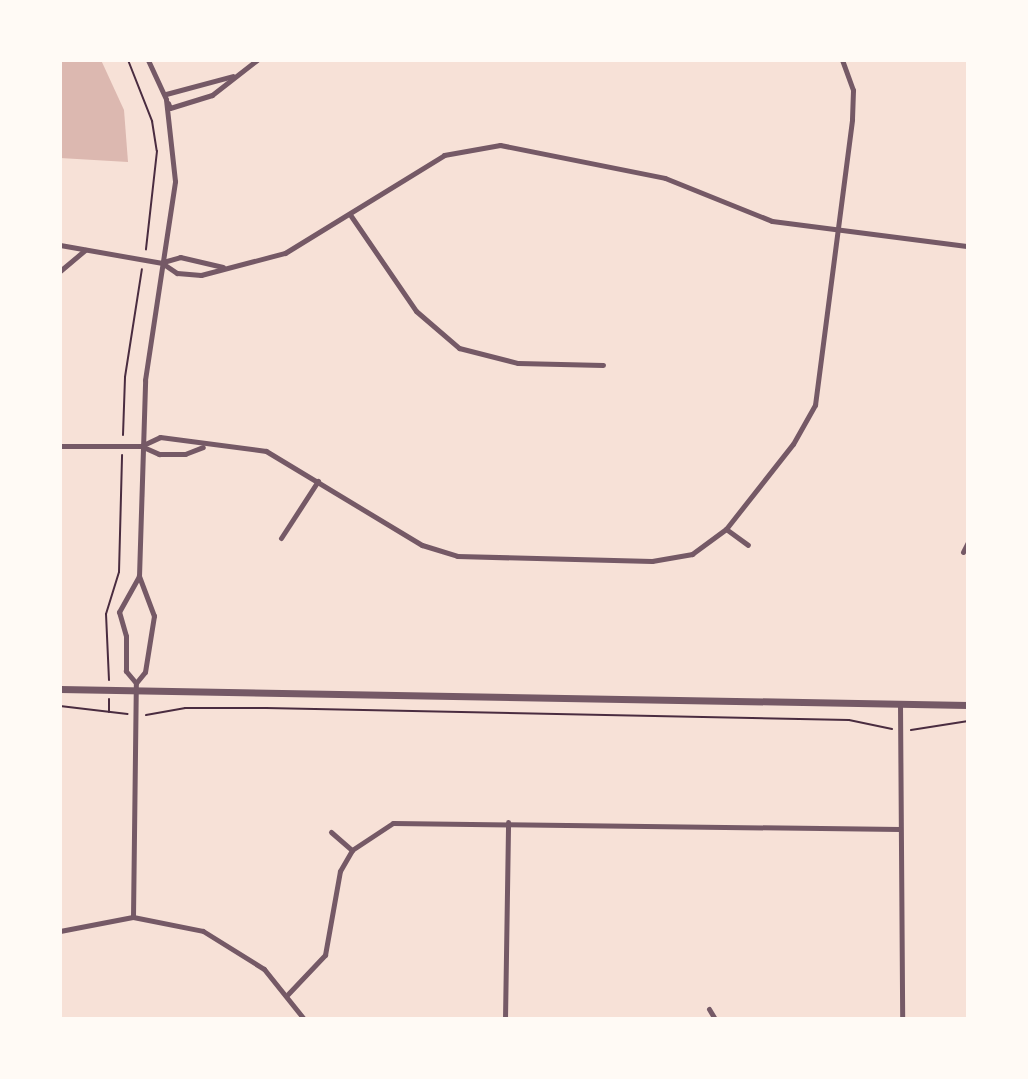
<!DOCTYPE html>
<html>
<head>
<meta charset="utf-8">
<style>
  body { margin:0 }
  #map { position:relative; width:1028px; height:1079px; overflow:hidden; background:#f7e1d7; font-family:"Alegreya Sans",sans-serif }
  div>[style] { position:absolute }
  .water>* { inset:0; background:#dcb8b0 }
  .path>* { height:2px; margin:-1px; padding:0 1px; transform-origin:1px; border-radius:1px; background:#4a2c40 }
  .minor>* { height:5px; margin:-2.5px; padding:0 2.5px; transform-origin:2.5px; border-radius:2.5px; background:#755966 }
  .tertiary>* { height:7px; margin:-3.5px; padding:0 3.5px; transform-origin:3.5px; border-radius:3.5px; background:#755966 }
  span { translate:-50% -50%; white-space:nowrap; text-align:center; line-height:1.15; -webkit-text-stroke:6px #fffaf5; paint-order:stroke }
  .frame { position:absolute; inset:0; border:62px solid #fffaf5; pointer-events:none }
</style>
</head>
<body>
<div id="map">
  <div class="water">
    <i style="clip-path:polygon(60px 60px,101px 60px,124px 110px,128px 162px,60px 158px)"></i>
  </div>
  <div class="path">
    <i style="left:128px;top:60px;width:66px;rotate:68.5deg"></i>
    <i style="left:152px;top:121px;width:30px;rotate:81deg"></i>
    <i style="left:157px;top:151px;width:99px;rotate:96.4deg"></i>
    <i style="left:123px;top:435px;width:58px;rotate:-88deg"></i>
    <i style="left:125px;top:377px;width:109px;rotate:-81.1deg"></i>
    <i style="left:109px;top:680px;width:66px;rotate:-92.6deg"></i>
    <i style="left:106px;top:614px;width:44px;rotate:-72.8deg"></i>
    <i style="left:119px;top:572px;width:117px;rotate:-88.5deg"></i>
    <i style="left:60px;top:706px;width:68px;rotate:6.7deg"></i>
    <i style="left:109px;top:712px;width:13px;rotate:-90deg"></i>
    <i style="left:146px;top:715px;width:40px;rotate:-10deg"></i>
    <i style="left:185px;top:708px;width:81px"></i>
    <i style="left:266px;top:708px;width:583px;rotate:1.18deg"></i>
    <i style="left:849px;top:720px;width:44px;rotate:11.8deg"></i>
    <i style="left:911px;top:730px;width:58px;rotate:-9deg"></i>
  </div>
  <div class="minor">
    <i style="left:166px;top:94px;width:69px;rotate:-15deg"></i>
    <i style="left:168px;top:103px;width:5px;rotate:68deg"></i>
    <i style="left:170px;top:108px;width:44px;rotate:-17.2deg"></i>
    <i style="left:212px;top:95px;width:57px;rotate:-37.9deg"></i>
    <i style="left:351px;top:216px;width:115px;rotate:55.6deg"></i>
    <i style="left:416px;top:311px;width:57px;rotate:40.7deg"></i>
    <i style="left:459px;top:348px;width:61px;rotate:14.3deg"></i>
    <i style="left:518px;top:363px;width:85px;rotate:1.3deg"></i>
    <i style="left:60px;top:245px;width:104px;rotate:10deg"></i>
    <i style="left:162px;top:263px;width:18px;rotate:34deg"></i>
    <i style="left:177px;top:273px;width:24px;rotate:5deg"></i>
    <i style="left:201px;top:275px;width:87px;rotate:-14.7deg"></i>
    <i style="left:285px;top:253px;width:187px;rotate:-31.6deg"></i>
    <i style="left:444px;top:155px;width:57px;rotate:-10.1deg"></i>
    <i style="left:500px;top:145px;width:168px;rotate:11.3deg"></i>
    <i style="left:665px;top:178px;width:115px;rotate:21.9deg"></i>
    <i style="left:772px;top:221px;width:198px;rotate:7.3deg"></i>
    <i style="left:163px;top:262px;width:18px;rotate:-16deg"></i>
    <i style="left:180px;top:257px;width:44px;rotate:13.1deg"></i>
    <i style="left:60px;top:271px;width:33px;rotate:-40deg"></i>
    <i style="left:60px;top:446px;width:81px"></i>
    <i style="left:141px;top:446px;width:21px;rotate:-25deg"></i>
    <i style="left:160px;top:437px;width:107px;rotate:7.5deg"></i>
    <i style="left:266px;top:451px;width:182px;rotate:31.1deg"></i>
    <i style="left:422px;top:545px;width:37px;rotate:17deg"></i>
    <i style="left:457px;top:556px;width:195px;rotate:1.5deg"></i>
    <i style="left:652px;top:561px;width:41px;rotate:-9.9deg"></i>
    <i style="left:692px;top:554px;width:42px;rotate:-36.3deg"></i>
    <i style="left:726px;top:529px;width:108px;rotate:-51.8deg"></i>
    <i style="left:793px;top:444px;width:45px;rotate:-60.6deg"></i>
    <i style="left:815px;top:405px;width:288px;rotate:-82.6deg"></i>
    <i style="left:852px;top:119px;width:29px;rotate:-88deg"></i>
    <i style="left:853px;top:90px;width:32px;rotate:-110deg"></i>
    <i style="left:141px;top:446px;width:20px;rotate:24deg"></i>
    <i style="left:159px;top:454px;width:26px"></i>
    <i style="left:185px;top:454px;width:19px;rotate:-21deg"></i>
    <i style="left:726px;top:529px;width:27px;rotate:36deg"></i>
    <i style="left:281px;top:538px;width:68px;rotate:-57deg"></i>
    <i style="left:963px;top:552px;width:11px;rotate:-63deg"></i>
    <i style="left:136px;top:683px;width:14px;rotate:-51deg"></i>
    <i style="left:145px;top:672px;width:57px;rotate:-80.9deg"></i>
    <i style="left:154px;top:616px;width:43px;rotate:-110.6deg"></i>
    <i style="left:139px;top:576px;width:196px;rotate:-88.2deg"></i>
    <i style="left:145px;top:380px;width:201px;rotate:-81.4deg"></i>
    <i style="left:175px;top:181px;width:82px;rotate:-96.3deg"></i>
    <i style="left:166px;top:99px;width:43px;rotate:-114.8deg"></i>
    <i style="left:900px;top:704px;width:315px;rotate:89.6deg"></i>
    <i style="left:331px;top:832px;width:28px;rotate:41deg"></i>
    <i style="left:133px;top:917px;width:234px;rotate:-89.3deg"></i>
    <i style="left:136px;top:683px;width:16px;rotate:-130deg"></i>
    <i style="left:126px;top:671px;width:35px;rotate:-90deg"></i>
    <i style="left:126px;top:636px;width:25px;rotate:-106deg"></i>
    <i style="left:119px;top:612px;width:41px;rotate:-60.9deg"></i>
    <i style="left:60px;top:931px;width:74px;rotate:-10.9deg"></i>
    <i style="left:133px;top:917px;width:71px;rotate:11.3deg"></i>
    <i style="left:203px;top:931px;width:72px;rotate:31.9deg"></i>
    <i style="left:264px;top:969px;width:64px;rotate:51.3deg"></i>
    <i style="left:288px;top:994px;width:54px;rotate:-46.5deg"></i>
    <i style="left:325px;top:955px;width:85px;rotate:-79.9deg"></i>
    <i style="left:340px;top:871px;width:24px;rotate:-60deg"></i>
    <i style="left:352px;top:850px;width:49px;rotate:-33.4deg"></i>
    <i style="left:393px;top:823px;width:507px;rotate:0.68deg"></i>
    <i style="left:709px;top:1009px;width:12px;rotate:59deg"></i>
    <i style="left:505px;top:1019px;width:197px;rotate:-89.1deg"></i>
  </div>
  <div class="tertiary">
    <i style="left:60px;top:689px;width:908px;rotate:1.01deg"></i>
  </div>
  <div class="frame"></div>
</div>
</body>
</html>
